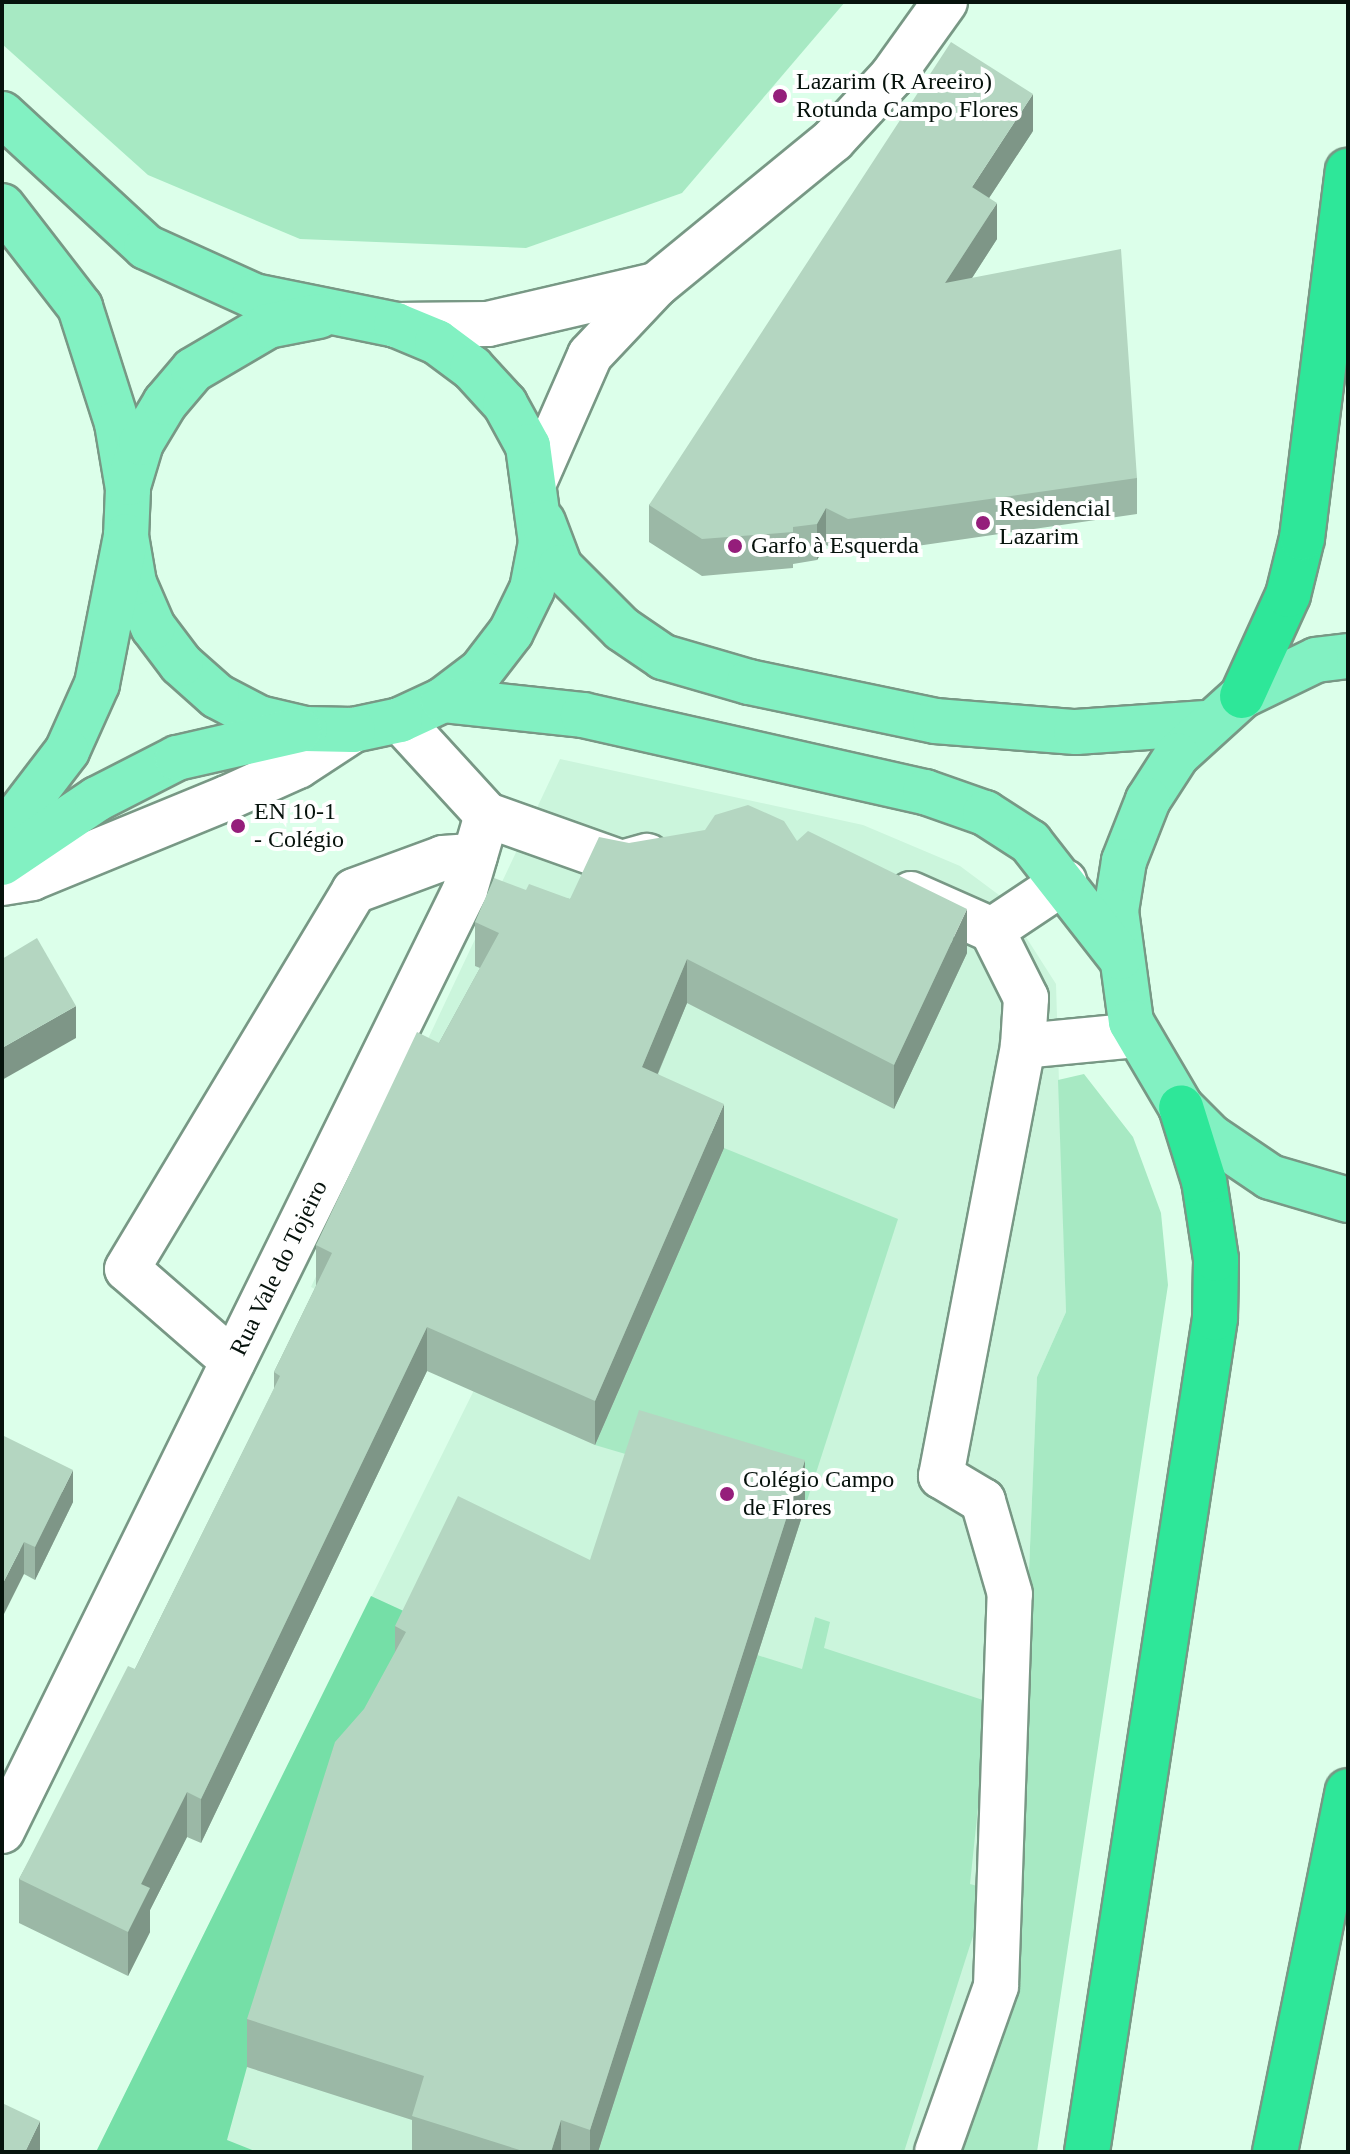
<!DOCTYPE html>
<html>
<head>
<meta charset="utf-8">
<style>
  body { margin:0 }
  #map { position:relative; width:1350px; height:2154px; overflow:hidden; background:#dcffea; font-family:Georgia,serif }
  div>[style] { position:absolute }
  .built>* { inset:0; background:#cbf5dc }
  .green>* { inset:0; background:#a7e9c3 }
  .forest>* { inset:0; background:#75dfa7 }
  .roads { filter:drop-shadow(2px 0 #789885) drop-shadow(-2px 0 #789885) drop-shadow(0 2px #789885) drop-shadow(0 -2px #789885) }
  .minor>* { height:44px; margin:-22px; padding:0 22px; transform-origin:22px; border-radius:22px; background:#fff }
  .major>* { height:44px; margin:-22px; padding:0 22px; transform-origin:22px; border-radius:22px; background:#82f1c2 }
  .highway>* { height:44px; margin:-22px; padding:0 22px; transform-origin:22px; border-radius:22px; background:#2ee799 }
  .wall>* { inset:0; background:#9bb8a6 }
  .shaded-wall>* { inset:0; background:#7e9687 }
  .building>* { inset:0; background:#b4d6c1 }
  .dots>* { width:22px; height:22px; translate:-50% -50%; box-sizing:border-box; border:4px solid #fff; border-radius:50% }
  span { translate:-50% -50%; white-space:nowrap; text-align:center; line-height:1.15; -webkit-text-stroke:8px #fff; paint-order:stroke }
  .poi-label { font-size:24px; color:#06120c }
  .left { translate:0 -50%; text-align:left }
  .street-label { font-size:24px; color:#06120c }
  .frame { position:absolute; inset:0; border:4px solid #06120c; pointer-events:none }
</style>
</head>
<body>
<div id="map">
  <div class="built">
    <i style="clip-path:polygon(560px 759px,863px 825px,960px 866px,999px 895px,1056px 984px,1066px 1312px,1037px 1377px,1011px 2008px,961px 2152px,96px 2152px,484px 1370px,311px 1287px)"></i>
  </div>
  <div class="green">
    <i style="clip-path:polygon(2px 2px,845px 2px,682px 193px,526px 248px,300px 239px,148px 175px,2px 44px)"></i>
    <i style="clip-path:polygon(1084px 1074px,1133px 1137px,1161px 1213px,1168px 1285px,1037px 2152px,961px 2152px,1011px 2008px,1037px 1377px,1066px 1312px,1058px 1080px)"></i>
    <i style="clip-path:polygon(724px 1148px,898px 1219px,805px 1507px,595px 1445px)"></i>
    <i style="clip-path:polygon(815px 1617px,830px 1622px,824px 1648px,989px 1702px,970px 1884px,988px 1889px,904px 2152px,598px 2152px,757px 1655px,802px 1669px)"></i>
  </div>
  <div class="forest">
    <i style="clip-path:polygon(371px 1596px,421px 1619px,335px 1790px,247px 2067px,227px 2140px,257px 2152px,96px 2152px)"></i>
  </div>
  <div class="roads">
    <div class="minor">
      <i style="left:396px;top:325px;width:92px;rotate:-0.6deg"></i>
      <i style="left:488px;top:324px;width:172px;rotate:-13.1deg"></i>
      <i style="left:536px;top:478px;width:134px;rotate:-66.3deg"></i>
      <i style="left:590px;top:355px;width:96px;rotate:-46.7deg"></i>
      <i style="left:656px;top:285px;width:229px;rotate:-39.3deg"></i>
      <i style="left:833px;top:140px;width:87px;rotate:-47.3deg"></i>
      <i style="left:892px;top:76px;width:91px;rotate:-54.4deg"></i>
      <i style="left:487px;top:815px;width:143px;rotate:19.6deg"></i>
      <i style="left:622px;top:863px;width:26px;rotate:-16deg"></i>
      <i style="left:2px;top:883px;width:30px;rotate:-9deg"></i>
      <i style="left:32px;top:878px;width:211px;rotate:-22.3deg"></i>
      <i style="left:227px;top:798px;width:78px;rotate:-24.3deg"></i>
      <i style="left:298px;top:766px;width:66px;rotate:-33.2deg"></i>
      <i style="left:911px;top:894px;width:89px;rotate:24deg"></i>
      <i style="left:992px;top:930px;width:76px;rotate:63.4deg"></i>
      <i style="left:1026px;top:998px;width:48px;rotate:93.6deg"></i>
      <i style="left:1023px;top:1046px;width:115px;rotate:-5.5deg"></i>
      <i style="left:992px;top:930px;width:87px;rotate:-33.7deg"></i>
      <i style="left:233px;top:1361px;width:140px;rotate:-139deg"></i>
      <i style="left:127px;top:1269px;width:441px;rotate:-59deg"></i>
      <i style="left:354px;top:891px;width:95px;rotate:-20.3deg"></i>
      <i style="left:443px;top:858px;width:32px;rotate:-4deg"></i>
      <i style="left:2px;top:1831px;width:1049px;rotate:-63.8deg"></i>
      <i style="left:465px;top:890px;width:78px;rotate:-73.7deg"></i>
      <i style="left:487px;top:815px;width:129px;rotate:-132.5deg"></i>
      <i style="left:937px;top:2152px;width:176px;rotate:-70.4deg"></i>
      <i style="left:996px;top:1986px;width:392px;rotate:-88deg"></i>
      <i style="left:1010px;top:1594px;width:97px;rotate:-106.2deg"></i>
      <i style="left:983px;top:1501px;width:49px;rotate:-149.2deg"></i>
      <i style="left:941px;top:1476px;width:438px;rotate:-79.2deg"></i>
    </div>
    <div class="major">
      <i style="left:2px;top:114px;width:196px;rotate:42.7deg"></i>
      <i style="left:146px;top:247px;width:119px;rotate:24.4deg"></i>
      <i style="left:254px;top:296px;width:145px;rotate:11.5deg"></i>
      <i style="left:396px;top:325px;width:44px;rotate:22.5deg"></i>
      <i style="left:437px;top:342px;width:44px;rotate:36.6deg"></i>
      <i style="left:472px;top:368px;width:49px;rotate:47.5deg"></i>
      <i style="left:505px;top:404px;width:48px;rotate:61.3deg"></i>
      <i style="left:528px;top:446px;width:97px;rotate:82.3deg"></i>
      <i style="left:541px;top:542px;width:48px;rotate:100.8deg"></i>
      <i style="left:532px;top:589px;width:48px;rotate:116deg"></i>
      <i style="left:511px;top:632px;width:49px;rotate:127.6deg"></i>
      <i style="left:481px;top:671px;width:48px;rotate:142.7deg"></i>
      <i style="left:443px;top:700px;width:47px;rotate:155.1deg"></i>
      <i style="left:400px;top:720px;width:48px;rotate:168deg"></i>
      <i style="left:353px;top:730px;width:48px;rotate:-178.8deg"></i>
      <i style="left:305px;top:729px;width:47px;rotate:-166.6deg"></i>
      <i style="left:259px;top:718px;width:47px;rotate:-152.4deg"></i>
      <i style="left:217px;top:696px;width:48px;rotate:-138.4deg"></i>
      <i style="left:181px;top:664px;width:46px;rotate:-127.1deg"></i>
      <i style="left:153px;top:627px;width:48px;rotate:-113.4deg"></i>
      <i style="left:134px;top:583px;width:48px;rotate:-99.7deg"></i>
      <i style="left:2px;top:206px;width:128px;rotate:52.3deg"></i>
      <i style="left:80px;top:307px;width:122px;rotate:72.3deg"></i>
      <i style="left:117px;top:423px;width:67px;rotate:80.5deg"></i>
      <i style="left:128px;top:489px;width:47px;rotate:92.4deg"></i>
      <i style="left:126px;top:536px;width:151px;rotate:101.1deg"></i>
      <i style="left:97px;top:684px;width:73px;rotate:114.1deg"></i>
      <i style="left:67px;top:751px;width:107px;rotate:127.4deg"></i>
      <i style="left:129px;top:483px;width:42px;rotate:-73.3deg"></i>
      <i style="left:141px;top:443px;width:47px;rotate:-59deg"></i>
      <i style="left:165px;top:403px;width:43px;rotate:-49.7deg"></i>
      <i style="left:193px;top:370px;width:87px;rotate:-30.4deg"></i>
      <i style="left:268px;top:326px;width:52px;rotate:-11.1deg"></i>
      <i style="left:543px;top:522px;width:48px;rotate:69.3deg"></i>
      <i style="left:560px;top:567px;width:88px;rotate:45deg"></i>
      <i style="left:622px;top:629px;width:50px;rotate:34.3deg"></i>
      <i style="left:663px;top:657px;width:90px;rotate:16.2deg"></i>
      <i style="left:749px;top:682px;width:190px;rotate:11.8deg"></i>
      <i style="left:935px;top:721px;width:141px;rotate:4.5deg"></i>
      <i style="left:1076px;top:732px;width:130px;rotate:-4deg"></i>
      <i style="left:1348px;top:656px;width:32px;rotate:173deg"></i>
      <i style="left:1316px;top:660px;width:82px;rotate:154.1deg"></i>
      <i style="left:1242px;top:696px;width:88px;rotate:137.8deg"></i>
      <i style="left:1177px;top:755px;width:54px;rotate:122.8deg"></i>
      <i style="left:1148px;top:800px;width:66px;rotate:111.5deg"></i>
      <i style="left:1124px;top:861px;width:51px;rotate:99.1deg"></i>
      <i style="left:1116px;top:911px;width:112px;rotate:82.3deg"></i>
      <i style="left:1131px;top:1022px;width:99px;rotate:59.5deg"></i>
      <i style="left:1181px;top:1107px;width:42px;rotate:45deg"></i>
      <i style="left:1211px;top:1137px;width:71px;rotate:34.1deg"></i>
      <i style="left:1270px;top:1177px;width:81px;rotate:16.4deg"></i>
      <i style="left:443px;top:700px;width:141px;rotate:6.1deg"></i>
      <i style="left:583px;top:715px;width:351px;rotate:12.7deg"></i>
      <i style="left:925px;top:792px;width:64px;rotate:19.3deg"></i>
      <i style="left:985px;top:813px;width:54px;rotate:32.8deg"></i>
      <i style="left:1030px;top:842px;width:146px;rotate:52deg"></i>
      <i style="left:2px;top:863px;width:115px;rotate:-34deg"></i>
      <i style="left:97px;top:799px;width:90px;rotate:-27.1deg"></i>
      <i style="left:177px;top:758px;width:125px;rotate:-12.9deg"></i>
    </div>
    <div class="highway">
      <i style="left:1242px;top:696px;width:111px;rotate:-65.5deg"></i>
      <i style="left:1288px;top:595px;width:59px;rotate:-76.2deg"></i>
      <i style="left:1302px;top:538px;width:370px;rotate:-82.9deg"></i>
      <i style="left:1087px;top:2152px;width:844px;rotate:-81.27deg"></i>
      <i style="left:1215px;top:1318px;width:59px;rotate:-89deg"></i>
      <i style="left:1216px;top:1259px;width:79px;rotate:-98.7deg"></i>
      <i style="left:1204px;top:1181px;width:77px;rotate:-107.3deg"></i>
      <i style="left:1275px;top:2152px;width:368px;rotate:-78.6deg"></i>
    </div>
  </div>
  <div class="wall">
    <i style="clip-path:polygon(1033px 131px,989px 198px,997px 239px,972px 278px,1137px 478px,1137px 514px,848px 556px,826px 545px,817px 560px,793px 564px,793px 568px,702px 576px,649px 542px,649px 505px)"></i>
    <i style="clip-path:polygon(797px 841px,967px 953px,894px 1109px,687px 1003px,658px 1074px,724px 1148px,595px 1445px,427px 1371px,201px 1843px,187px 1837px,150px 1910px,150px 1932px,128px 1976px,19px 1923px,19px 1879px,135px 1669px,274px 1389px,274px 1372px,316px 1286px,316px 1245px,439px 1043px,480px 968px,475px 966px,475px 922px,526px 890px,570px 899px,629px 843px)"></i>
    <i style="clip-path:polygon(2px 1435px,73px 1502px,35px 1580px,24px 1574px)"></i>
    <i style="clip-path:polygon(805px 1507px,598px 2152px,412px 2152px,412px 2120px,247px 2067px,247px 2019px,395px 1652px,395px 1626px,590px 1560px)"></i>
  </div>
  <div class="shaded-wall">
    <i style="clip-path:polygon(1033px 94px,1033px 131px,972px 224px,972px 187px)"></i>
    <i style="clip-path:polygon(997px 203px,997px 239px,945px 320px,945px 283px)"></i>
    <i style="clip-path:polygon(826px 508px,826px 545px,817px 560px,817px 524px)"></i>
    <i style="clip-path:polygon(967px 909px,967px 953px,894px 1109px,894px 1065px)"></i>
    <i style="clip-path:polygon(687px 959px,687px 1003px,642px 1111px,642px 1067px)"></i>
    <i style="clip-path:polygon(76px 1006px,76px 1038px,2px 1080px,2px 1048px)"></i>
    <i style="clip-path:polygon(724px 1104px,724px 1148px,595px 1445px,595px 1401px)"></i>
    <i style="clip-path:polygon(427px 1327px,427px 1371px,201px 1843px,201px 1799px)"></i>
    <i style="clip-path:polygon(805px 1460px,805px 1507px,598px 2152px,590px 2152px,590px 2130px)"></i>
    <i style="clip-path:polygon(73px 1470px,73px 1502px,35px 1580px,35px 1547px)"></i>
    <i style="clip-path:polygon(24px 1542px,24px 1574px,2px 1618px,2px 1585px)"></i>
    <i style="clip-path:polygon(187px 1792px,187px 1837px,150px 1910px,150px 1932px,128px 1976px,128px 1932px,141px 1884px)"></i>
    <i style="clip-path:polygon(561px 2120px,561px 2152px,551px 2152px)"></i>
    <i style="clip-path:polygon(40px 2121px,40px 2152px,25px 2152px)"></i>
  </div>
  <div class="building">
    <i style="clip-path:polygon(951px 42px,1033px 94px,972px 187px,997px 203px,945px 283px,1121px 249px,1137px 478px,848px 519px,826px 508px,817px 524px,793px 527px,793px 532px,702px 539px,649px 505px)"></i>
    <i style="clip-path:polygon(748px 805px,784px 821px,797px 841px,808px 831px,967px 909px,894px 1065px,687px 959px,642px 1067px,724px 1104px,595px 1401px,427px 1327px,201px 1799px,187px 1792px,141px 1884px,150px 1888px,128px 1932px,19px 1879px,128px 1666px,135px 1669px,280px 1376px,274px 1372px,332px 1253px,316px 1245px,417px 1032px,439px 1043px,499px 933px,475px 922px,494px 878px,526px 890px,529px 884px,570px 899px,599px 837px,629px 843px,705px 830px,715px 815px)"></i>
    <i style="clip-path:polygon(37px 938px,76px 1006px,2px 1048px,2px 959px)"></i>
    <i style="clip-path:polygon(639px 1410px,805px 1460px,590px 2130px,561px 2120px,551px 2152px,526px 2152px,412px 2116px,424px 2076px,247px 2019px,335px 1742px,364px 1709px,406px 1632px,395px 1626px,458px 1496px,590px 1560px)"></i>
    <i style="clip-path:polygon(2px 1435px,73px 1470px,35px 1547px,24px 1542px,2px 1585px)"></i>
    <i style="clip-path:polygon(2px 2103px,40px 2121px,25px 2152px,2px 2152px)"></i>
  </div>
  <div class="dots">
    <i style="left:780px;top:96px;background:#951e7b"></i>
    <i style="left:983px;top:523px;background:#951e7b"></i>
    <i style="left:735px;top:546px;background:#951e7b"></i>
    <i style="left:238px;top:826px;background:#951e7b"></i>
    <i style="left:727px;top:1494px;background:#951e7b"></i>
  </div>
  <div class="poi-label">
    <span class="left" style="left:796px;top:96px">Lazarim (R Areeiro)<br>Rotunda Campo Flores</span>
    <span class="left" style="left:999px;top:523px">Residencial<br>Lazarim</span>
    <span class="left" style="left:751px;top:546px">Garfo à Esquerda</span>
    <span class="left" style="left:254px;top:826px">EN 10-1<br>- Colégio</span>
    <span class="left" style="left:743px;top:1494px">Colégio Campo<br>de Flores</span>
  </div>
  <div class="street-label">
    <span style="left:279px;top:1268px;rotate:-64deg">Rua Vale do Tojeiro</span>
  </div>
  <div class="frame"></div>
</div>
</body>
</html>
